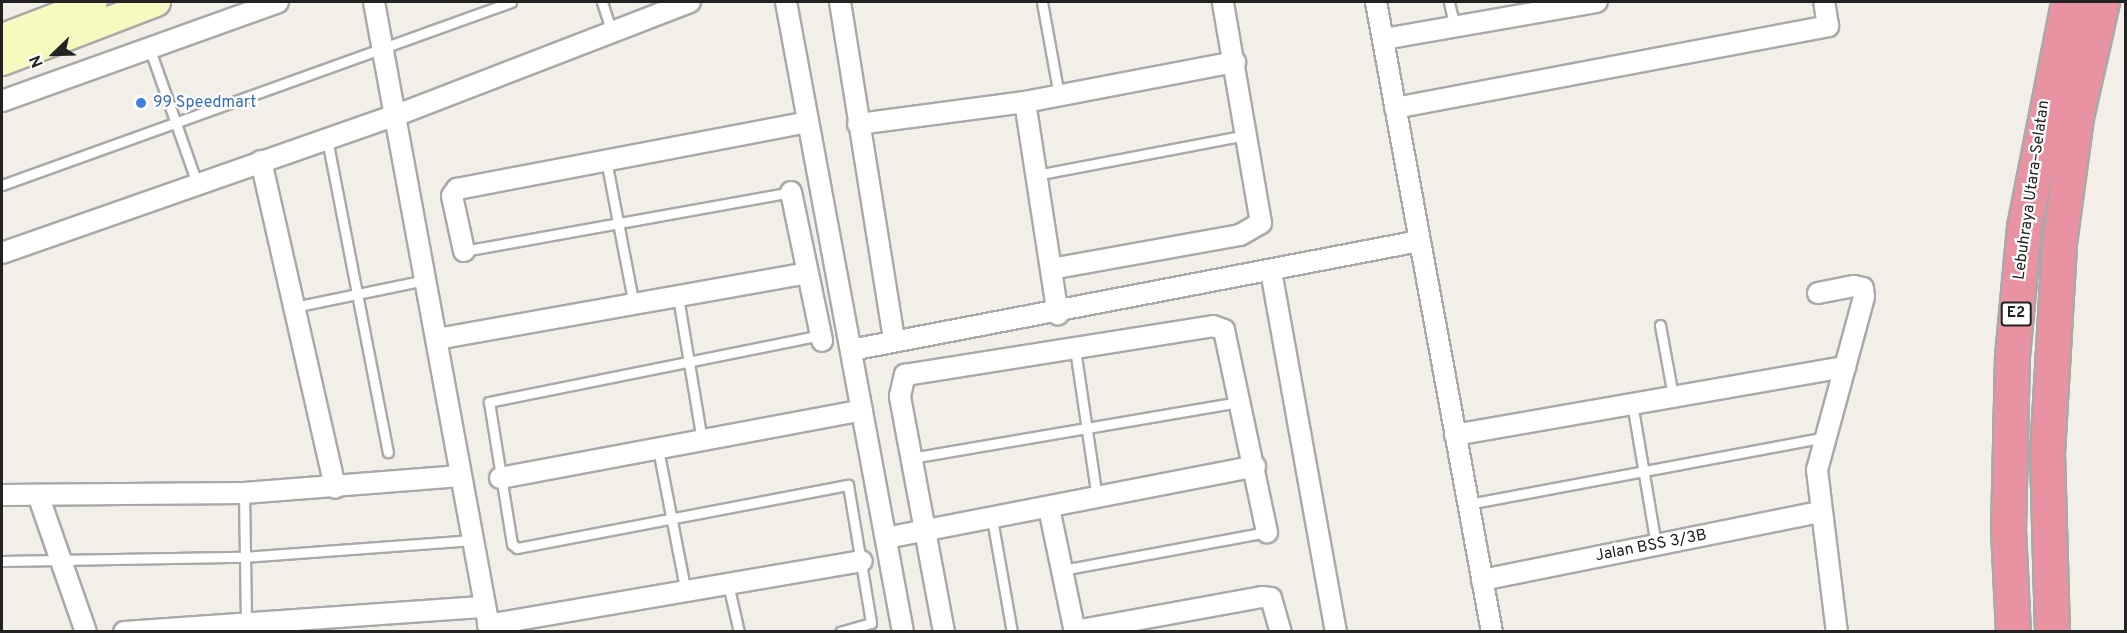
<!DOCTYPE html>
<html>
<head>
<meta charset="utf-8">
<style>
  body { margin:0 }
  #map { position:relative; width:2127px; height:633px; overflow:hidden; background:#f2efe9; font-family:Overpass,sans-serif }
  div>[style] { position:absolute }
  .roads { filter:drop-shadow(2px 0 #a9a9a9) drop-shadow(-2px 0 #a9a9a9) drop-shadow(0 2px #a9a9a9) drop-shadow(0 -2px #a9a9a9) }
  .lane>* { height:9px; margin:-4.5px; padding:0 4.5px; transform-origin:4.5px; border-radius:4.5px; background:#fff }
  .street>* { height:20px; margin:-10px; padding:0 10px; transform-origin:10px; border-radius:10px; background:#fff }
  .secondary>* { height:27px; margin:-13.5px; padding:0 13.5px; transform-origin:13.5px; border-radius:13.5px; background:#f7fabf }
  .highway>* { height:33px; margin:-16.5px; padding:0 16.5px; transform-origin:16.5px; border-radius:16.5px; background:#e892a2 }
  .dots>* { width:16px; height:16px; translate:-50% -50%; box-sizing:border-box; border:3px solid #fff; border-radius:50% }
  span { translate:-50% -50%; white-space:nowrap; text-align:center; line-height:1.15; -webkit-text-stroke:4.5px #fff; paint-order:stroke }
  .shield-label span { padding:2px 4px; background:#fff; border:2px solid; border-radius:4px; -webkit-text-stroke-width:0 }
  .shield-label { font-size:15px; color:#222; font-weight:700 }
  .shop-label { font-size:16px; color:#366cbe }
  .left { translate:0 -50%; text-align:left }
  .street-label { font-size:16px; color:#222 }
  .frame { position:absolute; inset:0; border:3px solid #222; pointer-events:none }
  .north { position:absolute; left:24px; top:24px; width:60px; height:60px; -webkit-text-stroke:4px #fff; paint-order:stroke; rotate:247deg; font-size:16px; font-weight:700; line-height:24px; text-align:center; color:#222 }
  .north::after { content:''; display:block; margin:auto; width:21px; height:27px; background:#222; clip-path:polygon(50% 0,100% 100%,50% 72%,0 100%) }
</style>
</head>
<body>
<div id="map">
  <div class="roads">
    <div class="lane">
      <i style="left:602px;top:2px;width:28px;rotate:72deg"></i>
      <i style="left:1042px;top:2px;width:96px;rotate:79.7deg"></i>
      <i style="left:1449px;top:2px;width:27px;rotate:77deg"></i>
      <i style="left:149px;top:47px;width:144px;rotate:70.6deg"></i>
      <i style="left:327px;top:139px;width:319px;rotate:79deg"></i>
      <i style="left:606px;top:160px;width:148px;rotate:79.1deg"></i>
      <i style="left:1036px;top:175px;width:214px;rotate:-10.8deg"></i>
      <i style="left:2px;top:185px;width:541px;rotate:-19.77deg"></i>
      <i style="left:464px;top:251px;width:332px;rotate:-10.2deg"></i>
      <i style="left:678px;top:297px;width:146px;rotate:80.5deg"></i>
      <i style="left:294px;top:307px;width:134px;rotate:-11.6deg"></i>
      <i style="left:1660px;top:325px;width:72px;rotate:79.6deg"></i>
      <i style="left:821px;top:335px;width:339px;rotate:168.6deg"></i>
      <i style="left:489px;top:402px;width:144px;rotate:80.8deg"></i>
      <i style="left:512px;top:544px;width:6px;rotate:39deg"></i>
      <i style="left:517px;top:548px;width:337px;rotate:-10.8deg"></i>
      <i style="left:848px;top:485px;width:140px;rotate:80.5deg"></i>
      <i style="left:871px;top:623px;width:32px;rotate:164deg"></i>
      <i style="left:1075px;top:349px;width:151px;rotate:81.6deg"></i>
      <i style="left:1632px;top:403px;width:144px;rotate:80.4deg"></i>
      <i style="left:658px;top:449px;width:147px;rotate:79deg"></i>
      <i style="left:911px;top:458px;width:334px;rotate:-9.7deg"></i>
      <i style="left:244px;top:493px;width:131px;rotate:89.1deg"></i>
      <i style="left:1468px;top:504px;width:363px;rotate:-10.6deg"></i>
      <i style="left:992px;top:519px;width:115px;rotate:80deg"></i>
      <i style="left:2px;top:561px;width:241px;rotate:-1deg"></i>
      <i style="left:243px;top:557px;width:231px;rotate:-4.2deg"></i>
      <i style="left:1062px;top:570px;width:208px;rotate:-10.5deg"></i>
      <i style="left:728px;top:584px;width:49px;rotate:77.1deg"></i>
    </div>
    <div class="street">
      <i style="left:374px;top:2px;width:641px;rotate:79.57deg"></i>
      <i style="left:786px;top:2px;width:641px;rotate:79.48deg"></i>
      <i style="left:840px;top:2px;width:342px;rotate:80.9deg"></i>
      <i style="left:1376px;top:2px;width:641px;rotate:79.57deg"></i>
      <i style="left:1384px;top:39px;width:216px;rotate:-9.9deg"></i>
      <i style="left:2px;top:101px;width:293px;rotate:-19.7deg"></i>
      <i style="left:1025px;top:102px;width:215px;rotate:81.2deg"></i>
      <i style="left:1395px;top:108px;width:441px;rotate:-10.7deg"></i>
      <i style="left:1828px;top:26px;width:24px;rotate:-99deg"></i>
      <i style="left:858px;top:124px;width:168px;rotate:-7.5deg"></i>
      <i style="left:1025px;top:102px;width:214px;rotate:-10.8deg"></i>
      <i style="left:261px;top:161px;width:335px;rotate:77.2deg"></i>
      <i style="left:791px;top:192px;width:152px;rotate:78.2deg"></i>
      <i style="left:464px;top:251px;width:56px;rotate:-102.3deg"></i>
      <i style="left:452px;top:196px;width:9px;rotate:-54deg"></i>
      <i style="left:457px;top:189px;width:357px;rotate:-10.8deg"></i>
      <i style="left:2px;top:253px;width:418px;rotate:-19.3deg"></i>
      <i style="left:397px;top:115px;width:314px;rotate:-21.1deg"></i>
      <i style="left:1051px;top:269px;width:192px;rotate:-10.2deg"></i>
      <i style="left:1240px;top:235px;width:24px;rotate:-30deg"></i>
      <i style="left:1261px;top:223px;width:224px;rotate:-99.8deg"></i>
      <i style="left:1271px;top:271px;width:367px;rotate:79.8deg"></i>
      <i style="left:1818px;top:293px;width:37px;rotate:-11deg"></i>
      <i style="left:1854px;top:286px;width:9px;rotate:13deg"></i>
      <i style="left:1863px;top:288px;width:9px;rotate:84deg"></i>
      <i style="left:1864px;top:297px;width:179px;rotate:105.2deg"></i>
      <i style="left:1817px;top:470px;width:163px;rotate:83deg"></i>
      <i style="left:437px;top:339px;width:376px;rotate:-10.1deg"></i>
      <i style="left:851px;top:350px;width:578px;rotate:-10.86deg"></i>
      <i style="left:1455px;top:435px;width:396px;rotate:-9.9deg"></i>
      <i style="left:500px;top:478px;width:368px;rotate:-10.6deg"></i>
      <i style="left:2px;top:495px;width:242px;rotate:-0.5deg"></i>
      <i style="left:244px;top:493px;width:217px;rotate:-4.5deg"></i>
      <i style="left:38px;top:495px;width:145px;rotate:70.7deg"></i>
      <i style="left:1049px;top:508px;width:127px;rotate:78.2deg"></i>
      <i style="left:886px;top:538px;width:376px;rotate:-11deg"></i>
      <i style="left:1482px;top:580px;width:345px;rotate:-11.4deg"></i>
      <i style="left:488px;top:625px;width:379px;rotate:-9.7deg"></i>
      <i style="left:1075px;top:631px;width:190px;rotate:-10.3deg"></i>
      <i style="left:1262px;top:597px;width:9px;rotate:6deg"></i>
      <i style="left:1271px;top:598px;width:35px;rotate:74deg"></i>
      <i style="left:124px;top:632px;width:362px;rotate:-4deg"></i>
      <i style="left:944px;top:632px;width:240px;rotate:-100.6deg"></i>
      <i style="left:900px;top:396px;width:22px;rotate:-77deg"></i>
      <i style="left:905px;top:375px;width:312px;rotate:-9deg"></i>
      <i style="left:1213px;top:326px;width:12px;rotate:20deg"></i>
      <i style="left:1224px;top:330px;width:207px;rotate:78deg"></i>
    </div>
    <div class="secondary">
      <i style="left:2px;top:37px;width:97px;rotate:-21deg"></i>
      <i style="left:2px;top:61px;width:165px;rotate:-21deg"></i>
    </div>
    <div class="highway">
      <i style="left:2013px;top:632px;width:101px;rotate:-92.8deg"></i>
      <i style="left:2008px;top:531px;width:175px;rotate:-88.7deg"></i>
      <i style="left:2012px;top:356px;width:130px;rotate:-84.7deg"></i>
      <i style="left:2024px;top:227px;width:229px;rotate:-78.9deg"></i>
      <i style="left:2052px;top:632px;width:179px;rotate:-91.6deg"></i>
      <i style="left:2047px;top:453px;width:210px;rotate:-86.7deg"></i>
      <i style="left:2059px;top:243px;width:127px;rotate:-82.3deg"></i>
      <i style="left:2076px;top:117px;width:118px;rotate:-77.3deg"></i>
    </div>
  </div>
  <div class="dots">
    <i style="left:141px;top:103px;background:#3f7fe0"></i>
  </div>
  <div class="shield-label">
    <span style="left:2016px;top:314px">E2</span>
  </div>
  <div class="shop-label">
    <span class="left" style="left:153px;top:103px">99 Speedmart</span>
  </div>
  <div class="street-label">
    <span style="left:2032px;top:190px;rotate:-82deg">Lebuhraya Utara–Selatan</span>
    <span style="left:1651px;top:546px;rotate:-11deg">Jalan BSS 3/3B</span>
  </div>
  <div class="frame"></div>
  <div class="north">N</div>
</div>
</body>
</html>
